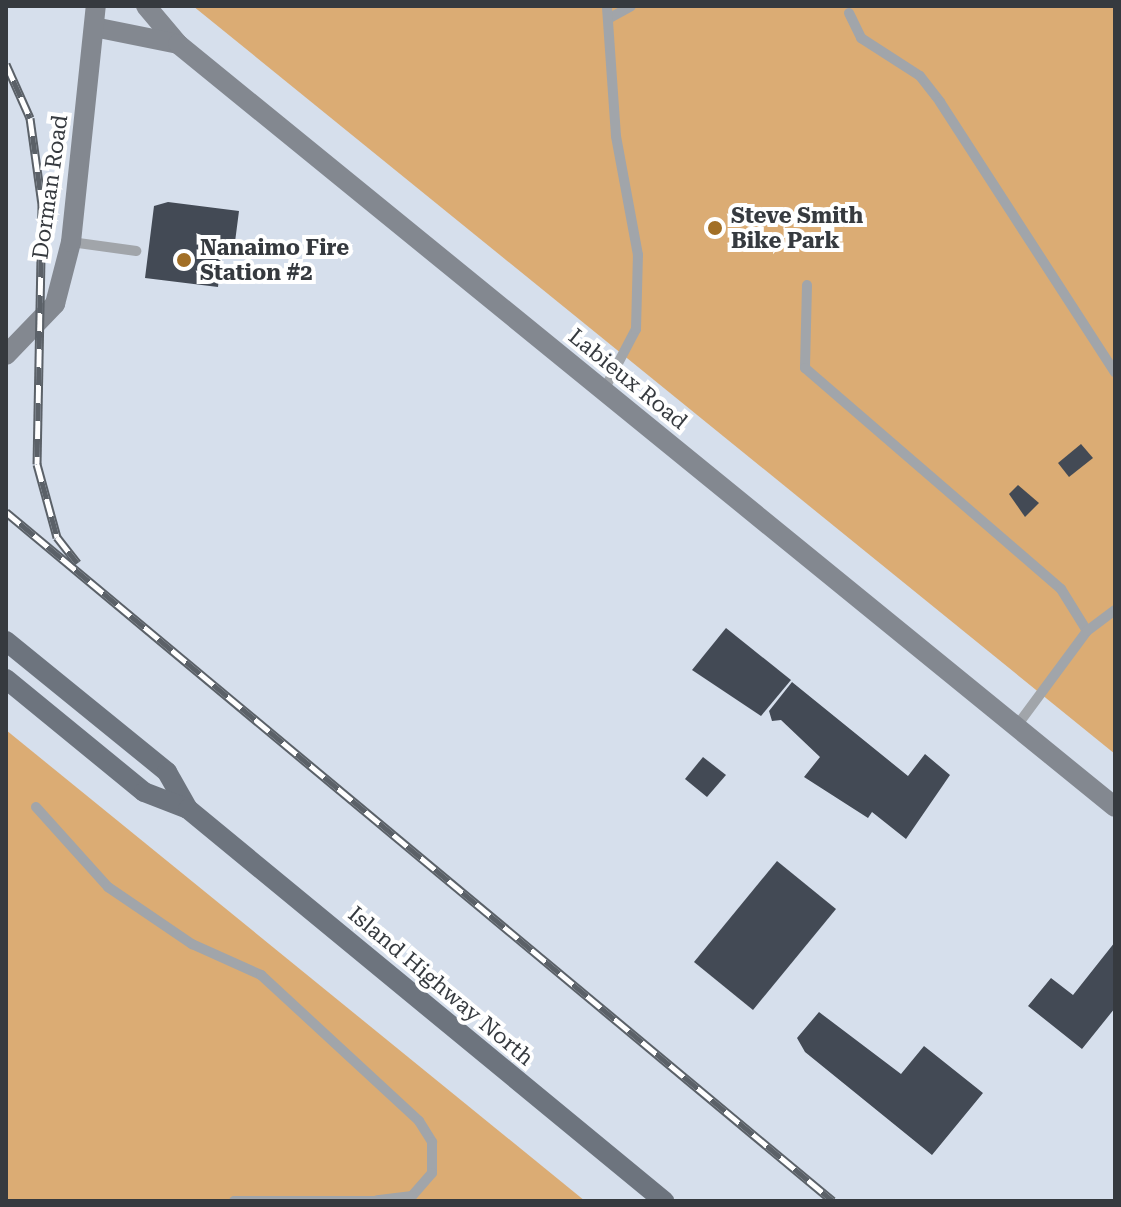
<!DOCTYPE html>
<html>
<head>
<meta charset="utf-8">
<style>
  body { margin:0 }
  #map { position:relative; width:1121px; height:1207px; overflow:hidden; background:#d6dfec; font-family:"Roboto Serif",serif }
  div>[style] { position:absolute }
  .green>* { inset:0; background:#dbac74 }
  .building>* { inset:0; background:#434a55 }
  .lane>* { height:10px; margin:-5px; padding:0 5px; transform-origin:5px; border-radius:5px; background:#a1a5aa }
  .secondary>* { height:20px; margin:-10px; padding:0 10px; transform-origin:10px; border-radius:10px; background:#838890 }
  .primary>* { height:20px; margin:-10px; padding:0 10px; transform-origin:10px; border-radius:10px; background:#6d747e }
  .rail>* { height:9px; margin-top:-4.5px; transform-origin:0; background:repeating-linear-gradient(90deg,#fff 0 18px,#5b6168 0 36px); box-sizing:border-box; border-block:2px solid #5b6168 }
  .dots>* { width:22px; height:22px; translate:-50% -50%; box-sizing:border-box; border:4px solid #fff; border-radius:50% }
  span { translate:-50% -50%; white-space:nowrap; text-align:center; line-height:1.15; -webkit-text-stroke:8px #fff; paint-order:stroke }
  .street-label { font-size:22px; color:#363a3f }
  .poi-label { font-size:22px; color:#363a3f; font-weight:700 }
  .left { translate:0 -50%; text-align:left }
  .frame { position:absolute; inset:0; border:8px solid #363a3f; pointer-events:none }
</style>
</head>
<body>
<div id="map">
  <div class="green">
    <i style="clip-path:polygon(193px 6px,1115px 6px,1115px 754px)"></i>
    <i style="clip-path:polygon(6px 730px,585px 1201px,6px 1201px)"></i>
  </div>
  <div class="building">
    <i style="clip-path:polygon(168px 202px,239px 211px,235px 242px,223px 241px,218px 287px,145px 278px,154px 206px)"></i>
    <i style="clip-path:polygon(1081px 444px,1093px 458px,1069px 477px,1058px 463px)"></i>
    <i style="clip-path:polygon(1018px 485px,1039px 503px,1025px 517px,1009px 494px)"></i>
    <i style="clip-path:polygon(726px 628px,791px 680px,761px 716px,692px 670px)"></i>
    <i style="clip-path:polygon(792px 682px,908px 776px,925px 754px,950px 775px,906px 839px,872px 812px,868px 818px,804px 777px,820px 757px,781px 720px,772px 721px,769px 711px)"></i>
    <i style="clip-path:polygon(703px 757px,726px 775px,707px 797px,685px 779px)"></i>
    <i style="clip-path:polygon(777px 861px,836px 909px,753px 1010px,694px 962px)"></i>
    <i style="clip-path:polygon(1115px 942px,1115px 1008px,1082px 1049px,1028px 1006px,1051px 978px,1073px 995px)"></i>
    <i style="clip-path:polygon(819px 1012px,901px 1074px,924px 1046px,983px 1093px,932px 1155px,805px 1052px,797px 1038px)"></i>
  </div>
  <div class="lane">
    <i style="left:849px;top:13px;width:28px;rotate:64deg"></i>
    <i style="left:861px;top:38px;width:70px;rotate:32.8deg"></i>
    <i style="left:920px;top:76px;width:33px;rotate:52deg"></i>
    <i style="left:940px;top:102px;width:322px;rotate:57.1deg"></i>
    <i style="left:608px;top:19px;width:26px;rotate:-29deg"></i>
    <i style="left:71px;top:242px;width:66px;rotate:7.9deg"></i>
    <i style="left:807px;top:285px;width:83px;rotate:91.4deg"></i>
    <i style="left:805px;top:368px;width:338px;rotate:40.8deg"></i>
    <i style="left:1061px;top:589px;width:49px;rotate:58.2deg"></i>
    <i style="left:604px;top:390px;width:69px;rotate:-62.3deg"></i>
    <i style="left:636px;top:329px;width:74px;rotate:-88.5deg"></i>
    <i style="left:638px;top:255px;width:121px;rotate:-100.5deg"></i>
    <i style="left:616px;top:136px;width:130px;rotate:-94deg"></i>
    <i style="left:1016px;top:727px;width:119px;rotate:-53.5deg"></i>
    <i style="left:1087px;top:631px;width:35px;rotate:-37deg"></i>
    <i style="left:36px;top:807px;width:108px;rotate:48deg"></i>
    <i style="left:108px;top:887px;width:102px;rotate:34.2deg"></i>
    <i style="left:192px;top:944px;width:76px;rotate:24.2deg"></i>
    <i style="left:261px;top:975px;width:215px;rotate:42.7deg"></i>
    <i style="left:419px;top:1121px;width:25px;rotate:58deg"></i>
    <i style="left:432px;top:1142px;width:31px;rotate:90deg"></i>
    <i style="left:432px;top:1173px;width:30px;rotate:131deg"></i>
    <i style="left:412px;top:1196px;width:35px;rotate:173deg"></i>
    <i style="left:234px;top:1201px;width:144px"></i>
  </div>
  <div class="secondary">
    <i style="left:146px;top:6px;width:50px;rotate:49.9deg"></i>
    <i style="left:94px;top:27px;width:86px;rotate:11.4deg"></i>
    <i style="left:178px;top:44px;width:1208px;rotate:39.16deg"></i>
    <i style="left:6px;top:355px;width:71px;rotate:-46.1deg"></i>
    <i style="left:55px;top:304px;width:64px;rotate:-75.5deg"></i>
    <i style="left:71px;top:242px;width:237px;rotate:-84deg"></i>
  </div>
  <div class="primary">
    <i style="left:6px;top:641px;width:208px;rotate:39.1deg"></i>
    <i style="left:167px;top:772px;width:43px;rotate:60.4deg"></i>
    <i style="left:6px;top:679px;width:178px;rotate:39.3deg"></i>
    <i style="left:144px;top:792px;width:47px;rotate:21.1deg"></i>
    <i style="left:188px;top:809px;width:617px;rotate:39.47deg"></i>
  </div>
  <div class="rail">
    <i style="left:6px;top:64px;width:59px;rotate:66deg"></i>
    <i style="left:30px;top:118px;width:88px;rotate:82.1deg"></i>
    <i style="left:42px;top:205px;width:259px;rotate:91.1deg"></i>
    <i style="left:37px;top:464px;width:76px;rotate:74.7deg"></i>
    <i style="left:57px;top:537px;width:33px;rotate:52deg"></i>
    <i style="left:6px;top:512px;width:1076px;rotate:39.8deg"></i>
  </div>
  <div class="dots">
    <i style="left:715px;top:228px;background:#a26f26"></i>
    <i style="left:184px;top:260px;background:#a26f26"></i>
  </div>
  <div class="street-label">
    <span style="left:50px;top:187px;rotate:-82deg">Dorman Road</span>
    <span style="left:628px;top:379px;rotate:39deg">Labieux Road</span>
    <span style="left:441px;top:986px;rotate:40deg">Island Highway North</span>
  </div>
  <div class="poi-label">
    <span class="left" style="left:731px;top:228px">Steve Smith<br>Bike Park</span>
    <span class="left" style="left:200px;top:260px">Nanaimo Fire<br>Station #2</span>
  </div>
  <div class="frame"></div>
</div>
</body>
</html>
